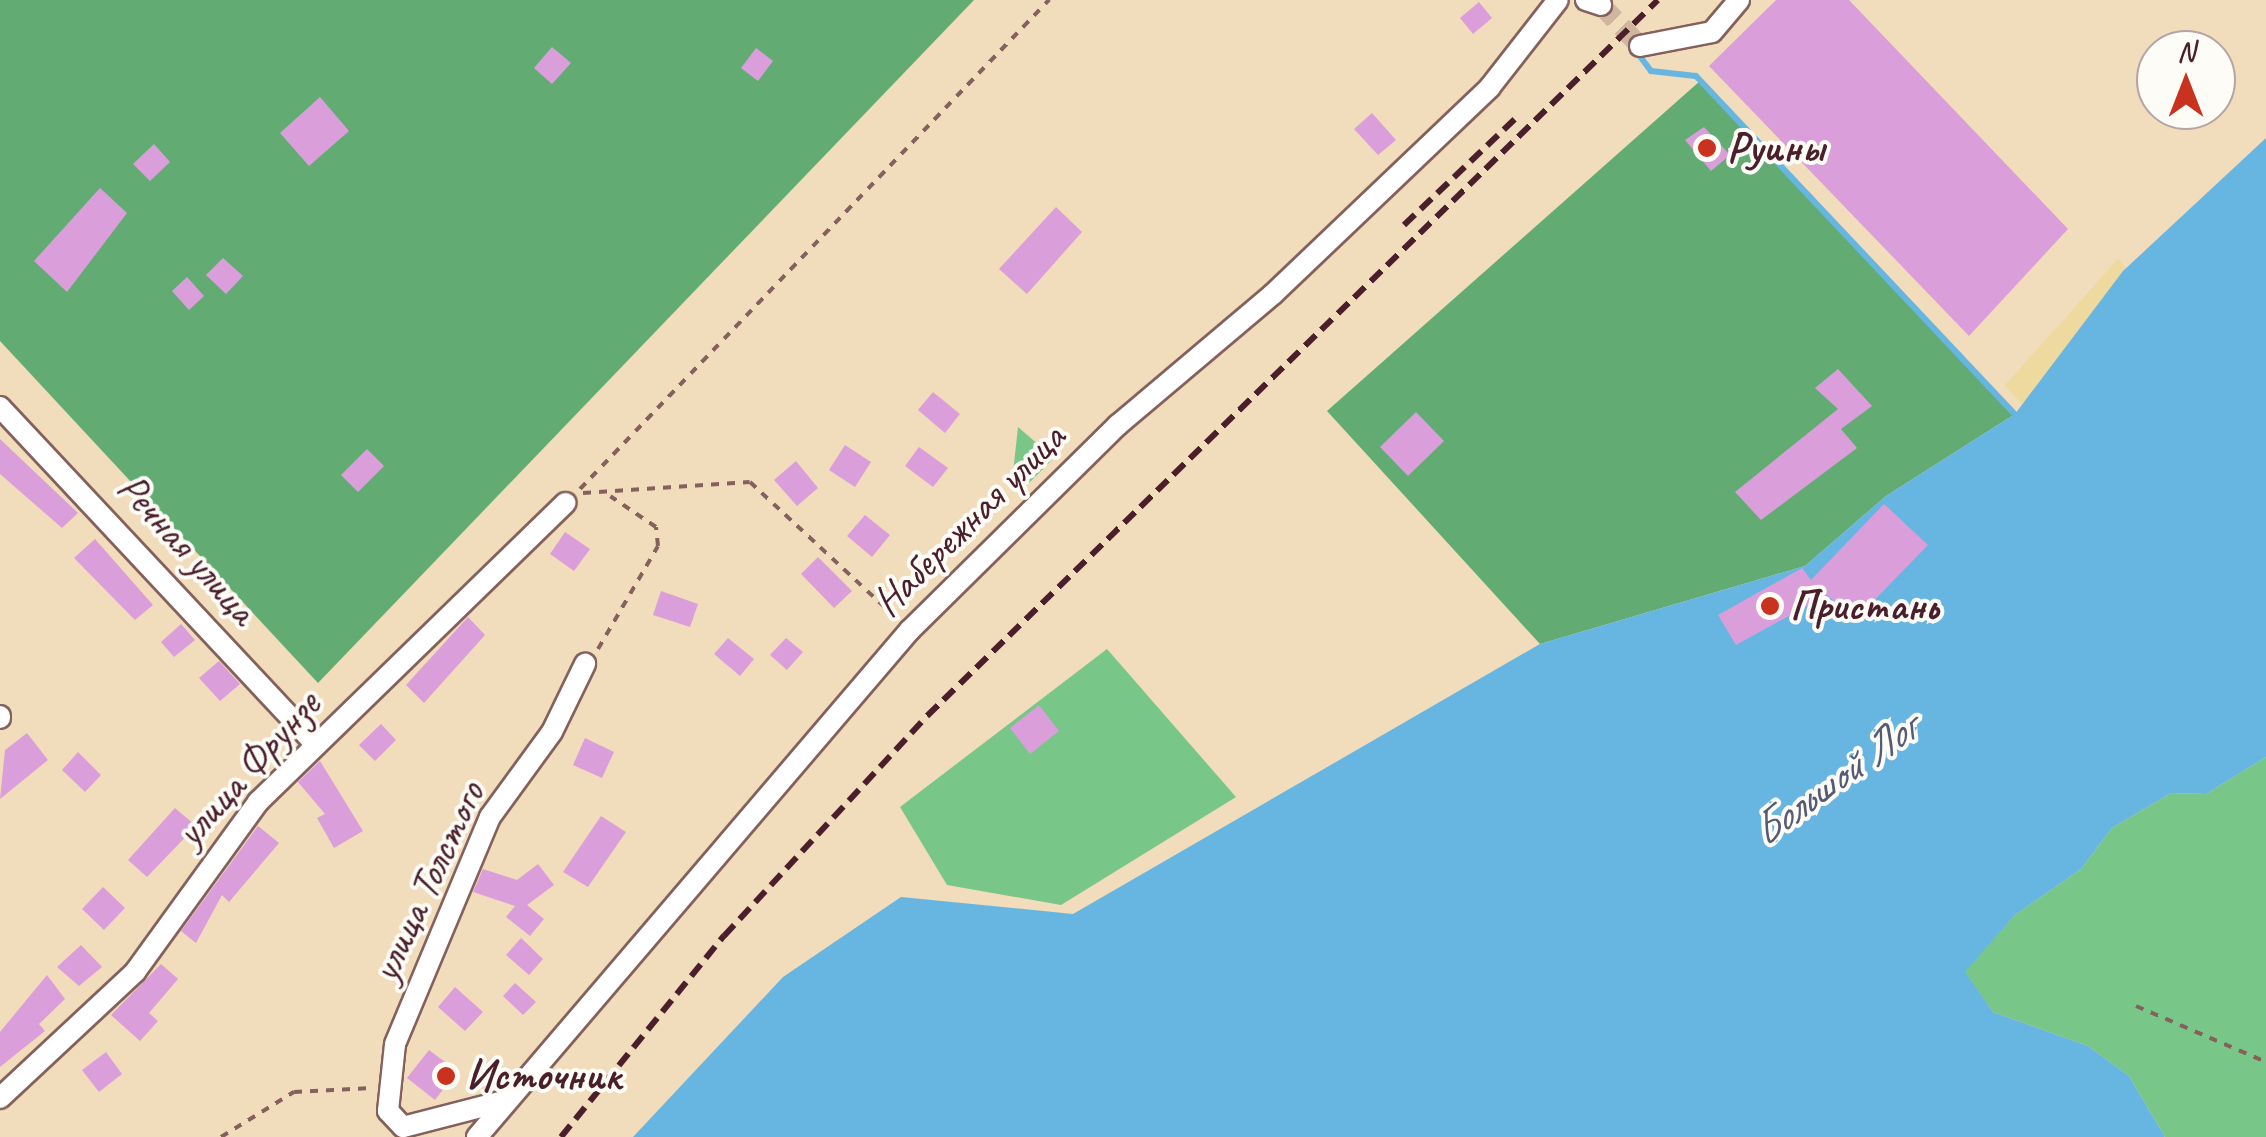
<!DOCTYPE html>
<html>
<head>
<meta charset="utf-8">
<style>
  body { margin:0 }
  #map { position:relative; width:2266px; height:1137px; overflow:hidden; background:#f1dcbb; font-family:Caveat,sans-serif }
  div>[style] { position:absolute }
  .green>* { inset:0; background:#78c788 }
  .forest>* { inset:0; background:#62ac74 }
  .sand>* { inset:0; background:#eeda9e }
  .water>* { inset:0; background:#67b5e1 }
  .stream>* { height:6px; margin:-3px; padding:0 3px; transform-origin:3px; border-radius:3px; background:#67b5e1 }
  .building>* { inset:0; background:#da9fdb }
  .street-tunnel>* { height:20px; margin-top:-10px; transform-origin:0; background:repeating-linear-gradient(90deg,#d0b69e 0 20px,transparent 0 30px) }
  .path>* { height:4px; margin-top:-2px; transform-origin:0; background:repeating-linear-gradient(90deg,#84615d 0 8px,transparent 0 16px) }
  .roads { filter:drop-shadow(2px 0 #84615d) drop-shadow(-2px 0 #84615d) drop-shadow(0 2px #84615d) drop-shadow(0 -2px #84615d) }
  .street>* { height:20px; margin:-10px; padding:0 10px; transform-origin:10px; border-radius:10px; background:#fff }
  .rail>* { height:6px; margin-top:-3px; transform-origin:0; background:repeating-linear-gradient(90deg,#4a1f2b 0 15px,transparent 0 23px) }
  .dots>* { width:28px; height:28px; translate:-50% -50%; box-sizing:border-box; border:5px solid #fdfcf7; border-radius:50% }
  span { translate:-50% -50%; white-space:nowrap; text-align:center; line-height:1.15; -webkit-text-stroke:8px #fdfcf7; paint-order:stroke }
  .poi-label { font-size:42px; color:#4a1f2b; font-weight:700 }
  .left { translate:0 -50%; text-align:left }
  .street-label { font-size:42px; color:#4a1f2b }
  .water-label { font-size:45px; color:#565b74; font-style:italic }
  .north { position:absolute; left:2136px; top:30px; width:100px; height:100px; box-sizing:border-box; background:#fdfcf7; border:2px solid #b5a4a5; border-radius:50%; rotate:0deg; font-size:28px; font-weight:700; line-height:40px; text-align:center; color:#4a1f2b }
  .north::after { content:''; display:block; margin:auto; width:35px; height:45px; background:#c8321e; clip-path:polygon(50% 0,100% 100%,50% 72%,0 100%) }
</style>
</head>
<body>
<div id="map">
  <div class="green">
    <i style="clip-path:polygon(1018px 427px,1054px 458px,1029px 483px,1013px 473px)"></i>
    <i style="clip-path:polygon(1107px 649px,1236px 797px,1061px 905px,947px 885px,900px 807px)"></i>
    <i style="clip-path:polygon(2266px 757px,2266px 1137px,2165px 1137px,2129px 1076px,2088px 1046px,1993px 1012px,1964px 972px,2015px 915px,2081px 869px,2112px 828px,2171px 793px,2206px 794px)"></i>
  </div>
  <div class="forest">
    <i style="clip-path:polygon(0 0,974px 0,318px 683px,0 341px)"></i>
    <i style="clip-path:polygon(1700px 81px,2015px 414px,1886px 496px,1805px 566px,1540px 644px,1327px 411px)"></i>
  </div>
  <div class="sand">
    <i style="clip-path:polygon(2118px 259px,2144px 285px,2038px 422px,2005px 385px)"></i>
  </div>
  <div class="water">
    <i style="clip-path:polygon(2266px 138px,2266px 757px,2206px 794px,2171px 793px,2112px 828px,2081px 869px,2015px 915px,1965px 972px,1993px 1012px,2088px 1046px,2129px 1076px,2165px 1137px,633px 1137px,783px 977px,901px 897px,1073px 914px,1540px 644px,1805px 566px,1886px 496px,2015px 414px,2123px 271px)"></i>
  </div>
  <div class="stream">
    <i style="left:1636px;top:51px;width:25px;rotate:53deg"></i>
    <i style="left:1651px;top:71px;width:45px;rotate:6.3deg"></i>
    <i style="left:1696px;top:76px;width:465px;rotate:46.7deg"></i>
  </div>
  <div class="building">
    <i style="clip-path:polygon(1776px 0,1849px 0,2068px 229px,1969px 336px,1709px 66px)"></i>
    <i style="clip-path:polygon(1479px 2px,1492px 18px,1473px 34px,1460px 18px)"></i>
    <i style="clip-path:polygon(552px 47px,571px 63px,552px 84px,534px 68px)"></i>
    <i style="clip-path:polygon(756px 48px,773px 61px,758px 81px,741px 68px)"></i>
    <i style="clip-path:polygon(320px 97px,349px 131px,309px 166px,280px 133px)"></i>
    <i style="clip-path:polygon(1372px 113px,1396px 140px,1378px 155px,1354px 129px)"></i>
    <i style="clip-path:polygon(1704px 127px,1730px 155px,1711px 171px,1685px 140px)"></i>
    <i style="clip-path:polygon(154px 144px,170px 162px,150px 181px,133px 164px)"></i>
    <i style="clip-path:polygon(100px 188px,127px 213px,67px 292px,34px 261px)"></i>
    <i style="clip-path:polygon(1056px 207px,1082px 232px,1027px 294px,999px 269px)"></i>
    <i style="clip-path:polygon(223px 258px,243px 276px,226px 294px,206px 275px)"></i>
    <i style="clip-path:polygon(187px 277px,204px 296px,189px 310px,172px 291px)"></i>
    <i style="clip-path:polygon(1838px 369px,1872px 406px,1841px 429px,1857px 448px,1761px 520px,1735px 492px,1838px 409px,1815px 388px)"></i>
    <i style="clip-path:polygon(933px 392px,960px 414px,945px 433px,918px 410px)"></i>
    <i style="clip-path:polygon(1416px 412px,1444px 441px,1408px 476px,1380px 447px)"></i>
    <i style="clip-path:polygon(0 439px,78px 513px,62px 528px,0 474px)"></i>
    <i style="clip-path:polygon(845px 445px,871px 462px,855px 487px,829px 470px)"></i>
    <i style="clip-path:polygon(919px 447px,948px 468px,933px 487px,905px 466px)"></i>
    <i style="clip-path:polygon(367px 449px,384px 466px,358px 492px,341px 475px)"></i>
    <i style="clip-path:polygon(796px 461px,818px 488px,797px 506px,774px 480px)"></i>
    <i style="clip-path:polygon(1884px 504px,1928px 545px,1855px 620px,1827px 595px,1736px 645px,1718px 615px,1802px 568px,1811px 580px)"></i>
    <i style="clip-path:polygon(865px 515px,890px 535px,872px 557px,847px 536px)"></i>
    <i style="clip-path:polygon(565px 532px,590px 549px,574px 571px,550px 554px)"></i>
    <i style="clip-path:polygon(95px 539px,153px 605px,135px 620px,74px 558px)"></i>
    <i style="clip-path:polygon(818px 557px,852px 591px,834px 608px,801px 574px)"></i>
    <i style="clip-path:polygon(661px 591px,698px 604px,690px 627px,653px 615px)"></i>
    <i style="clip-path:polygon(468px 617px,485px 635px,424px 703px,406px 685px)"></i>
    <i style="clip-path:polygon(181px 624px,195px 640px,174px 657px,161px 642px)"></i>
    <i style="clip-path:polygon(728px 638px,754px 659px,740px 676px,714px 654px)"></i>
    <i style="clip-path:polygon(786px 638px,803px 652px,787px 670px,770px 655px)"></i>
    <i style="clip-path:polygon(219px 661px,240px 684px,220px 701px,199px 678px)"></i>
    <i style="clip-path:polygon(1039px 705px,1059px 731px,1030px 754px,1010px 728px)"></i>
    <i style="clip-path:polygon(381px 724px,396px 740px,375px 761px,359px 745px)"></i>
    <i style="clip-path:polygon(27px 733px,48px 760px,0 799px,5px 750px)"></i>
    <i style="clip-path:polygon(585px 738px,614px 752px,602px 778px,573px 765px)"></i>
    <i style="clip-path:polygon(78px 752px,101px 775px,85px 792px,62px 770px)"></i>
    <i style="clip-path:polygon(320px 761px,363px 831px,334px 848px,317px 818px,325px 814px,298px 782px)"></i>
    <i style="clip-path:polygon(175px 808px,196px 826px,147px 877px,128px 860px)"></i>
    <i style="clip-path:polygon(601px 816px,626px 832px,588px 887px,563px 872px)"></i>
    <i style="clip-path:polygon(258px 826px,279px 843px,229px 902px,222px 895px,196px 943px,181px 931px)"></i>
    <i style="clip-path:polygon(538px 864px,554px 885px,527px 905px,544px 919px,530px 936px,506px 917px,515px 906px,473px 892px,483px 869px,517px 880px)"></i>
    <i style="clip-path:polygon(103px 887px,125px 908px,104px 930px,82px 909px)"></i>
    <i style="clip-path:polygon(521px 938px,543px 959px,529px 975px,506px 955px)"></i>
    <i style="clip-path:polygon(81px 945px,102px 967px,79px 986px,57px 967px)"></i>
    <i style="clip-path:polygon(161px 964px,178px 979px,149px 1013px,158px 1021px,140px 1041px,111px 1015px)"></i>
    <i style="clip-path:polygon(47px 975px,65px 999px,39px 1024px,45px 1031px,0 1067px,0 1032px)"></i>
    <i style="clip-path:polygon(515px 983px,536px 1002px,523px 1015px,503px 996px)"></i>
    <i style="clip-path:polygon(455px 987px,483px 1012px,465px 1031px,438px 1007px)"></i>
    <i style="clip-path:polygon(429px 1050px,457px 1071px,435px 1100px,407px 1078px)"></i>
    <i style="clip-path:polygon(106px 1052px,122px 1074px,99px 1092px,82px 1070px)"></i>
  </div>
  <div class="street-tunnel">
    <i style="left:1601px;top:5px;width:57px;rotate:46.4deg"></i>
  </div>
  <div class="path">
    <i style="left:580px;top:489px;width:678px;rotate:-46.2deg"></i>
    <i style="left:583px;top:493px;width:167px;rotate:-3.8deg"></i>
    <i style="left:750px;top:482px;width:197px;rotate:42.9deg"></i>
    <i style="left:598px;top:649px;width:119px;rotate:-59.8deg"></i>
    <i style="left:658px;top:546px;width:19px;rotate:-96deg"></i>
    <i style="left:656px;top:527px;width:55px;rotate:-146deg"></i>
    <i style="left:2136px;top:1006px;width:142px;rotate:23.3deg"></i>
    <i style="left:221px;top:1137px;width:86px;rotate:-31.7deg"></i>
    <i style="left:294px;top:1092px;width:78px;rotate:-2.9deg"></i>
  </div>
  <div class="roads">
    <div class="street">
      <i style="left:1586px;top:0;width:16px;rotate:18deg"></i>
      <i style="left:1640px;top:46px;width:73px;rotate:-11deg"></i>
      <i style="left:1712px;top:32px;width:42px;rotate:-49.8deg"></i>
      <i style="left:0;top:407px;width:463px;rotate:46.9deg"></i>
      <i style="left:0;top:716px;width:2px;rotate:90deg"></i>
      <i style="left:0;top:1098px;width:185px;rotate:-43deg"></i>
      <i style="left:135px;top:972px;width:210px;rotate:-54.1deg"></i>
      <i style="left:258px;top:802px;width:429px;rotate:-44.2deg"></i>
      <i style="left:500px;top:1102px;width:100px;rotate:165.5deg"></i>
      <i style="left:403px;top:1127px;width:22px;rotate:-133deg"></i>
      <i style="left:388px;top:1111px;width:67px;rotate:-84deg"></i>
      <i style="left:395px;top:1044px;width:246px;rotate:-67.3deg"></i>
      <i style="left:490px;top:817px;width:105px;rotate:-53.9deg"></i>
      <i style="left:552px;top:732px;width:76px;rotate:-64.1deg"></i>
      <i style="left:477px;top:1137px;width:667px;rotate:-49.5deg"></i>
      <i style="left:910px;top:630px;width:292px;rotate:-44.6deg"></i>
      <i style="left:1118px;top:425px;width:203px;rotate:-40.2deg"></i>
      <i style="left:1273px;top:294px;width:300px;rotate:-43.6deg"></i>
      <i style="left:1490px;top:87px;width:110px;rotate:-52deg"></i>
    </div>
  </div>
  <div class="rail">
    <i style="left:1404px;top:225px;width:161px;rotate:-43.7deg"></i>
    <i style="left:561px;top:1137px;width:259px;rotate:-51deg"></i>
    <i style="left:724px;top:936px;width:299px;rotate:-47.3deg"></i>
    <i style="left:927px;top:716px;width:1023px;rotate:-44.41deg"></i>
  </div>
  <div class="dots">
    <i style="left:1707px;top:148px;background:#c8321e"></i>
    <i style="left:1770px;top:606px;background:#c8321e"></i>
    <i style="left:446px;top:1076px;background:#c8321e"></i>
  </div>
  <div class="poi-label">
    <span class="left" style="left:1727px;top:148px">Руины</span>
    <span class="left" style="left:1790px;top:606px">Пристань</span>
    <span class="left" style="left:466px;top:1076px">Источник</span>
  </div>
  <div class="street-label">
    <span style="left:969px;top:520px;rotate:-45deg">Набережная улица</span>
    <span style="left:187px;top:549px;rotate:48deg">Речная улица</span>
    <span style="left:248px;top:769px;rotate:-48deg">улица Фрунзе</span>
    <span style="left:428px;top:882px;rotate:-65deg">улица Толстого</span>
  </div>
  <div class="water-label">
    <span style="left:1834px;top:780px;rotate:-36deg">Большой Лог</span>
  </div>
  <div class="north">N</div>
</div>
</body>
</html>
